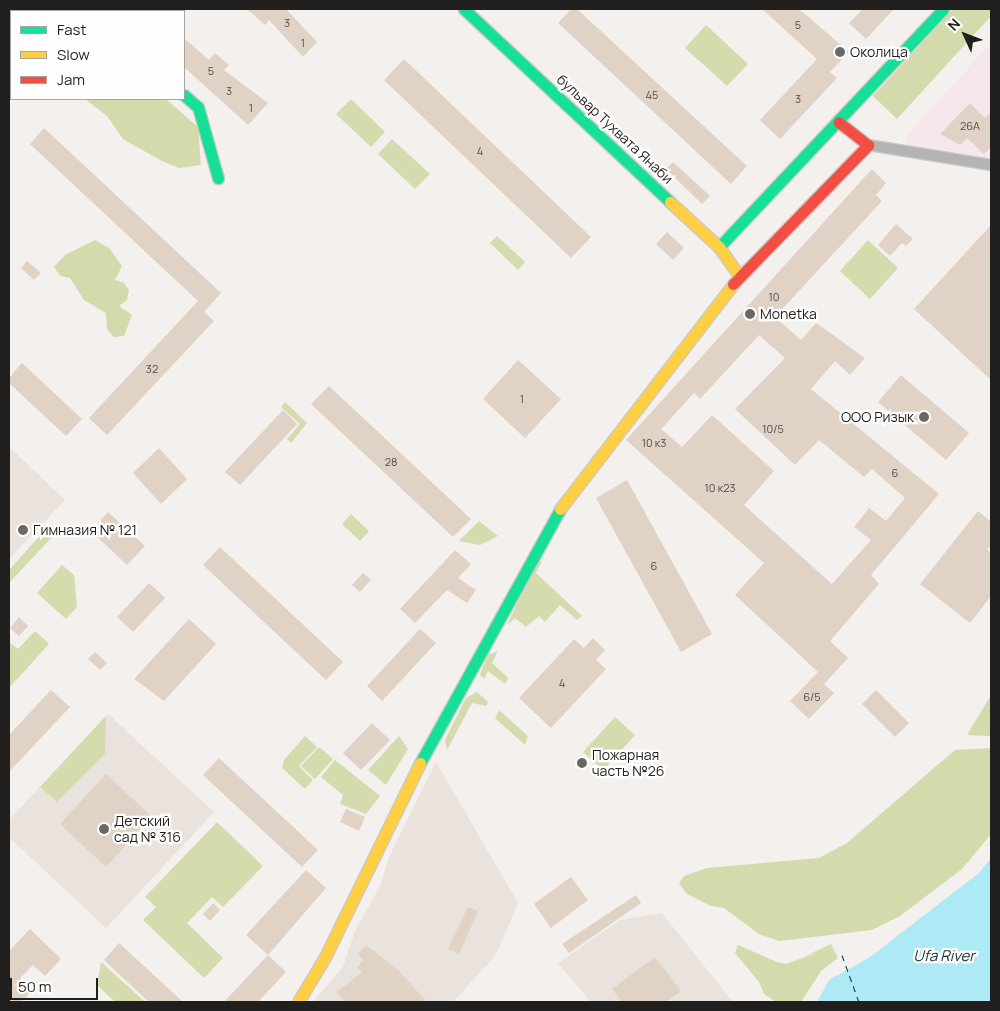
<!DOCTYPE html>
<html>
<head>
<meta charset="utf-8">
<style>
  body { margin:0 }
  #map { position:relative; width:1000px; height:1011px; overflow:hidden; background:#f3f0ee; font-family:Manrope,sans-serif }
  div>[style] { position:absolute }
  .commercial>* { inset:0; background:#f6e7eb }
  .built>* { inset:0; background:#e9e2dd }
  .green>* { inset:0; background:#d5dbac }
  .forest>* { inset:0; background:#d4daab }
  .water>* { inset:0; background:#aeeaf5 }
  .ferry>* { height:1px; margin-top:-0.5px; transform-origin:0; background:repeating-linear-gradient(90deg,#1a2f33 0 6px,transparent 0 11px) }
  .building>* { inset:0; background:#e0d2c5 }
  .roads { filter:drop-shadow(1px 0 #cccac9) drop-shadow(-1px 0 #cccac9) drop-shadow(0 1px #cccac9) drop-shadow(0 -1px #cccac9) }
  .street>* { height:10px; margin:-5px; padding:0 5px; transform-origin:5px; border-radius:5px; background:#b5b4b3 }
  .fast>* { height:11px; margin:-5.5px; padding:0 5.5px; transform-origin:5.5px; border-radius:5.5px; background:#16e098 }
  .slow>* { height:11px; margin:-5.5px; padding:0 5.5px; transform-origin:5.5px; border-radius:5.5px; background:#ffcf43 }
  .jam>* { height:11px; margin:-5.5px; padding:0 5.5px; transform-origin:5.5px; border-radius:5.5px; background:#f24e42 }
  .dots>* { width:14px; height:14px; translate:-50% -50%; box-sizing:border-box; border:2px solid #fffefd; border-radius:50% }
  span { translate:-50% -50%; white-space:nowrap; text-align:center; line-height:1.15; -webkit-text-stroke:4.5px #fffefd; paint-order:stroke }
  .number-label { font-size:11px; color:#504c48 }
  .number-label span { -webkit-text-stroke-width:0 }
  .poi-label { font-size:14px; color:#201f1e }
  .left { translate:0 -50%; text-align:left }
  .right { translate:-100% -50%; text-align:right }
  .street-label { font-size:14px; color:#201f1e }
  .water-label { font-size:15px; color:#1a2f33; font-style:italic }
  .frame { position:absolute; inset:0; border:10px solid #201f1e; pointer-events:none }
  .legend { position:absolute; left:10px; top:10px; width:175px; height:90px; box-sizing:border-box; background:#fffefd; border:1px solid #a6a5a4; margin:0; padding:6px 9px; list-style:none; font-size:15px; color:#201f1e }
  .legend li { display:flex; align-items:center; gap:10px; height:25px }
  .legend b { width:25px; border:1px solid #a6a5a4 }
  .north { position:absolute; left:940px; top:10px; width:50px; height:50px; -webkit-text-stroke:4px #fffefd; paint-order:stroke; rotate:313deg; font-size:14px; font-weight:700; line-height:20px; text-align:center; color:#201f1e }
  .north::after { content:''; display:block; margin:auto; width:18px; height:22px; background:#201f1e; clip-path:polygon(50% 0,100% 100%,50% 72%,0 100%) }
  .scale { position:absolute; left:10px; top:978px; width:88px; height:22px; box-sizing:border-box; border:2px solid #201f1e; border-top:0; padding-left:6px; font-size:15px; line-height:18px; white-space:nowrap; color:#201f1e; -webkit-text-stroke:4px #fffefd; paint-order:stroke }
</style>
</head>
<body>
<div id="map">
  <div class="commercial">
    <i style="clip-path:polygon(991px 43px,991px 156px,987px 161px,905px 144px,907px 135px)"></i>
  </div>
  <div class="built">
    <i style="clip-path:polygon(9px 447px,65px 500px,9px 559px)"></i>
    <i style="clip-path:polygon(108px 714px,214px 812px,106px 928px,9px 837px,9px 820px)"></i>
    <i style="clip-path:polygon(436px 762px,518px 903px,496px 955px,453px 1002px,313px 1002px,343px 967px,355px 931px,380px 886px,389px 857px)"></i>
    <i style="clip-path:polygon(662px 913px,733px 1002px,591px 1002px,558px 963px,620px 920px)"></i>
  </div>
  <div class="green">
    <i style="clip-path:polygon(706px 25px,748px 64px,727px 86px,685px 48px)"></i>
    <i style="clip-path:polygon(351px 99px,385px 132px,371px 147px,336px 114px)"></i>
    <i style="clip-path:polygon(392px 139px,430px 174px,415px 189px,378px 154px)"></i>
    <i style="clip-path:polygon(497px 236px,525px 262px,518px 270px,490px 243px)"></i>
    <i style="clip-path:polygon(868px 240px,898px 268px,870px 299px,840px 271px)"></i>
    <i style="clip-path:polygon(285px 402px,307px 423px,291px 443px,287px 439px,300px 424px,281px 407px)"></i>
    <i style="clip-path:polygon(351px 514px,369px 531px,360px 541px,342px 524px)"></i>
    <i style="clip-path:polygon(479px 521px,498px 536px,480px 545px,459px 541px)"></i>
    <i style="clip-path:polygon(46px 529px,53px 536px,9px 583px,9px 570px)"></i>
    <i style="clip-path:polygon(537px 561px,542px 561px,536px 573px,582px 616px,577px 620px,560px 605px,545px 622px,539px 616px,526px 627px,515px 618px,507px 625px)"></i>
    <i style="clip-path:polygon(62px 565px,74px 575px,77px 607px,66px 619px,37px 593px)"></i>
    <i style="clip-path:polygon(35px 631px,49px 644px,9px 688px,9px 642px,18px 649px)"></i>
    <i style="clip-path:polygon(498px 651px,492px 663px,508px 678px,505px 684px,488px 671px,484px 679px,480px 674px,488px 655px)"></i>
    <i style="clip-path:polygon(477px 692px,488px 702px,486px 706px,472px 703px,447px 750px,445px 740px,466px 698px)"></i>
    <i style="clip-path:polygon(499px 710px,528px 736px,525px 745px,495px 718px)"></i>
    <i style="clip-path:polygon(106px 716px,105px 754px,57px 802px,40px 787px)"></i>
    <i style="clip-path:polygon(615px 717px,635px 735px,603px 770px,583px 752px)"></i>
    <i style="clip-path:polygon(305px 736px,317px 747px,299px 766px,313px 780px,305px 789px,282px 768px,284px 760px)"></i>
    <i style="clip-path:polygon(399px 736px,408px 749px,386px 785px,368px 770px)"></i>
    <i style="clip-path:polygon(319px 747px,333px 759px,315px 779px,301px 766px)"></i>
    <i style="clip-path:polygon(335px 760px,380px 796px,366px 814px,340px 804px,343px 795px,321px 777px)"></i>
    <i style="clip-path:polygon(217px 822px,263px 866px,223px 907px,212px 897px,187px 923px,223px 958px,204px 978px,143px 920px,156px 907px,145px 897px)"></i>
    <i style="clip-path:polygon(831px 944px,838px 958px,821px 971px,827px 962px,814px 953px,801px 958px)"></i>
    <i style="clip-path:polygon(101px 962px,145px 1002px,115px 1002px,97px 985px)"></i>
  </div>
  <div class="forest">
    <i style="clip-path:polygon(953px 9px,991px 9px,991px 16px,897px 119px,873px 96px)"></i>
    <i style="clip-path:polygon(85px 99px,166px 99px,198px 127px,201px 165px,179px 168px,162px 161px,123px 139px,107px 116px)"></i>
    <i style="clip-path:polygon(95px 240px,109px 248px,122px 266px,115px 280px,124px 283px,129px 290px,127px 300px,119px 306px,132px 315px,124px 336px,114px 337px,107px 329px,106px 313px,84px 300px,70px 278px,60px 276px,54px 267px,65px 255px)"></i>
    <i style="clip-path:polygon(991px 695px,991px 736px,967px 735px)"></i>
    <i style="clip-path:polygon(991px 748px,991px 834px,962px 869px,900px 916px,872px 930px,779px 941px,759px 934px,724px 908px,711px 906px,687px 894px,679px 883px,684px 876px,707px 868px,819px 858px,847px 843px,955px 750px)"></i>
    <i style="clip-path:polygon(738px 945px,777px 962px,786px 964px,819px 952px,827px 962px,801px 1002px,776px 1002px,764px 994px,759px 982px,735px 953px)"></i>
  </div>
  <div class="water">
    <i style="clip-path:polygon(991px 858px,991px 1002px,817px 1002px,829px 980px,870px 957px,979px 873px)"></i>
  </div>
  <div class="ferry">
    <i style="left:842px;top:955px;width:50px;rotate:70.1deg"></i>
  </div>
  <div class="building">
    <i style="clip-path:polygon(247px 9px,286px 9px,317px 42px,303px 57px,269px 20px,265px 25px)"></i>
    <i style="clip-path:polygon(571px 9px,577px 9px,747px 166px,731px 184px,558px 23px)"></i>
    <i style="clip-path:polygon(762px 9px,799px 9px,849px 52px,830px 72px,837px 78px,780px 139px,760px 120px,817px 59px)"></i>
    <i style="clip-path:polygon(863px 9px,894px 9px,866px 39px,849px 23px)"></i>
    <i style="clip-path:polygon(184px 38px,209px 60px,215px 53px,229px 65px,224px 70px,268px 103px,248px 125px,184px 67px)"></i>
    <i style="clip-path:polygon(404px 59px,591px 237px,571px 258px,384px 80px)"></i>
    <i style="clip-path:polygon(970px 103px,985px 118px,991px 112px,991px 147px,984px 154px,967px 138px,960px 145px,940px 134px)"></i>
    <i style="clip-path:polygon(44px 128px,221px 293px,204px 312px,214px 321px,107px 435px,89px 418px,198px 301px,30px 144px)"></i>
    <i style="clip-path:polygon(673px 162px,710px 196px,702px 204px,666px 169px)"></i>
    <i style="clip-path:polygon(evenodd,872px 169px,886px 183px,876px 195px,882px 201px,775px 317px,801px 340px,816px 323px,865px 358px,850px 375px,835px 361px,811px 389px,939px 494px,871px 575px,879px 584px,830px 641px,848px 658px,824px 684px,834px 693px,809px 719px,790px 701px,818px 672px,735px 595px,764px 563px,626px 440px,872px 169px,759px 335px,785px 358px,735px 409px,795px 465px,819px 440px,864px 477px,872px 469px,905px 498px,886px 521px,869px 508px,854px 527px,871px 540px,832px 584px,744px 505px,774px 471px,712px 415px,682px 447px,661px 429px,694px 393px,700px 399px,759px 335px)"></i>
    <i style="clip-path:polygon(896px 224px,913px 239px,906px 246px,902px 243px,890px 256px,878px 245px)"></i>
    <i style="clip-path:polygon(991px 225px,991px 380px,914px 309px)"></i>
    <i style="clip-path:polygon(667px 232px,684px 248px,673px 260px,656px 244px)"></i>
    <i style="clip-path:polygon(27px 261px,41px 273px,34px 280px,21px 268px)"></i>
    <i style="clip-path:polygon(518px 360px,561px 399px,525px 438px,483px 399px)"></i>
    <i style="clip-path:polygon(22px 363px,82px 419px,66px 436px,9px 383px,9px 378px)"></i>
    <i style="clip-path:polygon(901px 375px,969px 433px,946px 460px,878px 402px)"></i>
    <i style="clip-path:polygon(329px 386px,471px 519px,453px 537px,311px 404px)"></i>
    <i style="clip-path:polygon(283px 410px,297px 424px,240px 485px,225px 472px)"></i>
    <i style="clip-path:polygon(159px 448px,187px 479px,161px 504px,133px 473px)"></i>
    <i style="clip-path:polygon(627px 480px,712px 634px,681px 652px,596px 498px)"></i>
    <i style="clip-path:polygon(978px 511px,991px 522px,991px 545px,987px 550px,991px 553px,991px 596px,970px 623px,920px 584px)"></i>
    <i style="clip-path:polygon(108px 512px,145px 546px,127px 565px,91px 531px)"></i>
    <i style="clip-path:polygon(220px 547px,343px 662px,326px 680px,203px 565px)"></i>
    <i style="clip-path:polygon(455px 550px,471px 564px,458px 578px,476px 590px,467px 603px,447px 590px,415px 623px,400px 609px)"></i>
    <i style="clip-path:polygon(363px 573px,371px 580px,360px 592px,352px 585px)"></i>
    <i style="clip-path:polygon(149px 583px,165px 598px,133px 632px,117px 617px)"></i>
    <i style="clip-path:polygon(19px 617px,28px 626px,19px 636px,10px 628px)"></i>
    <i style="clip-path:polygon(189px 619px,216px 644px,164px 701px,134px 679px)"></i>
    <i style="clip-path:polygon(420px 629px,436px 643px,382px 701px,367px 686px)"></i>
    <i style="clip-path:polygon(593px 638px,605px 650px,596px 660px,606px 669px,551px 728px,519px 698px,574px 639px,584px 648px)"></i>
    <i style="clip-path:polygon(95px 652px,107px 663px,100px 670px,88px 659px)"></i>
    <i style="clip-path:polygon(51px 690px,70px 707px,9px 772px,9px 735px)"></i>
    <i style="clip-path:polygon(876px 690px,909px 723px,895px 737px,862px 704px)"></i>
    <i style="clip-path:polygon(372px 723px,390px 740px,361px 770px,343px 753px)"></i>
    <i style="clip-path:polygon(219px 758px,318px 850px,302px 867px,203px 775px)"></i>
    <i style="clip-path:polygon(106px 774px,152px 817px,106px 867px,60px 824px)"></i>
    <i style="clip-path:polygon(346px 809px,365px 817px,359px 831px,340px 822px)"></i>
    <i style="clip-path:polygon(306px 870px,326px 888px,268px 955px,246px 935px)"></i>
    <i style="clip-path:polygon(571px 877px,588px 900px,551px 928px,534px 904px)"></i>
    <i style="clip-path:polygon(636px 895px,641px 903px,569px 953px,562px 944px)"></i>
    <i style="clip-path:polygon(213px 903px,220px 910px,210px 921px,203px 914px)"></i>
    <i style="clip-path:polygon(468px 907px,478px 911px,459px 954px,448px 949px)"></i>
    <i style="clip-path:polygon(30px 929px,61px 959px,45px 976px,33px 965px,20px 978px,33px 990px,21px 1002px,12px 1002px,9px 999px,9px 951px)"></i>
    <i style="clip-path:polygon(119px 943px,183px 1002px,149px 1002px,104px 960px)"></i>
    <i style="clip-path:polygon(366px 945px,397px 969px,427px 1002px,345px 1002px,337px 992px,362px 972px,357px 968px,363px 960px,358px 954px)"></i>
    <i style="clip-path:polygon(268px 955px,286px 972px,258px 1002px,224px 1002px)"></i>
    <i style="clip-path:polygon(655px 957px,681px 991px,666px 1002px,622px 1002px,612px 989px)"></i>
  </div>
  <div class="roads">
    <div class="street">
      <i style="left:78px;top:9px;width:4px;rotate:34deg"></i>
      <i style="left:868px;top:145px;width:125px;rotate:9.2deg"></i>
    </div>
    <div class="fast">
      <i style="left:464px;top:9px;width:282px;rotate:43.1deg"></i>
      <i style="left:184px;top:95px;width:18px;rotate:41deg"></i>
      <i style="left:198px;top:107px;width:74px;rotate:74.3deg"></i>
      <i style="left:719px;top:247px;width:327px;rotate:-46.7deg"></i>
      <i style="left:420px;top:763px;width:290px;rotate:-61.1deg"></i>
    </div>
    <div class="slow">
      <i style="left:670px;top:202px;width:67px;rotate:42.6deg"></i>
      <i style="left:719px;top:247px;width:35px;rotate:55deg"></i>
      <i style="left:560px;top:509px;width:284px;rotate:-52.4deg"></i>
      <i style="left:298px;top:1002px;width:52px;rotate:-59deg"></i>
      <i style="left:325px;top:957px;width:216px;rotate:-63.9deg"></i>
    </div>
    <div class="jam">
      <i style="left:733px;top:284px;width:194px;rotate:-45.8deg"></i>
      <i style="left:868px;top:145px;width:37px;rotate:-142deg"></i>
    </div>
  </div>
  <div class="dots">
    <i style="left:840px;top:52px;background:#6a6867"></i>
    <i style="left:750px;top:314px;background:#6a6867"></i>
    <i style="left:924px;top:417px;background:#6a6867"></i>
    <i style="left:23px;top:530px;background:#6a6867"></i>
    <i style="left:582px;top:763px;background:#6a6867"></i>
    <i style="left:104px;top:829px;background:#6a6867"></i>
  </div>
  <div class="number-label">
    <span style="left:287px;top:23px">3</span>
    <span style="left:798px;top:25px">5</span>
    <span style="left:303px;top:43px">1</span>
    <span style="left:211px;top:71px">5</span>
    <span style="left:229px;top:91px">3</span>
    <span style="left:652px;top:95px">45</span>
    <span style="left:798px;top:99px">3</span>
    <span style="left:251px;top:108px">1</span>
    <span style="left:970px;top:126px">26А</span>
    <span style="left:480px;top:151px">4</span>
    <span style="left:774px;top:297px">10</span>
    <span style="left:152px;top:369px">32</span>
    <span style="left:522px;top:399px">1</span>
    <span style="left:773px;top:429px">10/5</span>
    <span style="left:654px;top:443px">10 к3</span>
    <span style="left:391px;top:462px">28</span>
    <span style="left:895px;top:473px">6</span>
    <span style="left:720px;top:488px">10 к23</span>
    <span style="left:654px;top:566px">6</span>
    <span style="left:562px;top:683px">4</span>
    <span style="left:812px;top:697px">6/5</span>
  </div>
  <div class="poi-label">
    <span class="left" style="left:850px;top:52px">Околица</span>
    <span class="left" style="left:760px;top:314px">Monetka</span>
    <span class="right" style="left:914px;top:417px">ООО Ризык</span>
    <span class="left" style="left:33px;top:530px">Гимназия № 121</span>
    <span class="left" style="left:592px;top:763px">Пожарная<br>часть №26</span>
    <span class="left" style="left:114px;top:829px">Детский<br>сад № 316</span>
  </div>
  <div class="street-label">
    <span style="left:615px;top:129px;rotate:43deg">бульвар Тухвата Янаби</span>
  </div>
  <div class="water-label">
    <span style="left:944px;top:956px">Ufa River</span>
  </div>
  <div class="frame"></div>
  <ul class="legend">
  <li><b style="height:6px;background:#16e098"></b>Fast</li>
  <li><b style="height:6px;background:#ffcf43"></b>Slow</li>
  <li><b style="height:6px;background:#f24e42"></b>Jam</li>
  </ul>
  <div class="north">N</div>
  <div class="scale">50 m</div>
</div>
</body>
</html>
